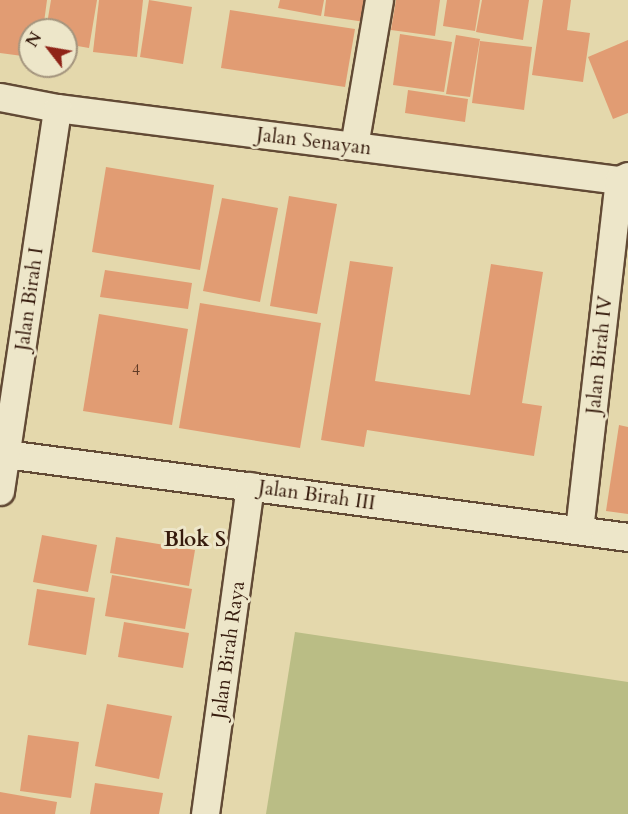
<!DOCTYPE html>
<html>
<head>
<meta charset="utf-8">
<style>
  body { margin:0 }
  #map { position:relative; width:628px; height:814px; overflow:hidden; background:#e4d8ac; font-family:Cardo,serif }
  div>[style] { position:absolute }
  .green>* { inset:0; background:#babd85 }
  .building>* { inset:0; background:#e19c73 }
  .roads { filter:drop-shadow(2px 0 #624a35) drop-shadow(-2px 0 #624a35) drop-shadow(0 2px #624a35) drop-shadow(0 -2px #624a35) }
  .street>* { height:27px; margin:-13.5px; padding:0 13.5px; transform-origin:13.5px; border-radius:13.5px; background:#ede6c9 }
  span { translate:-50% -50%; white-space:nowrap; text-align:center; line-height:1.15; -webkit-text-stroke:6px #ede6c9; paint-order:stroke }
  .number-label { font-size:16px; color:#613b26 }
  .number-label span { -webkit-text-stroke-width:0 }
  .street-label { font-size:20px; color:#361b0d }
  .neighbourhood-label { font-size:21px; color:#361b0d; font-weight:700 }
  .north { position:absolute; left:18px; top:18px; width:60px; height:60px; box-sizing:border-box; background:#ede6c9; border:2px solid #a4957e; border-radius:50%; rotate:301deg; font-size:16px; font-weight:700; line-height:24px; text-align:center; color:#361b0d }
  .north::after { content:''; display:block; margin:auto; width:21px; height:27px; background:#8f2418; clip-path:polygon(50% 0,100% 100%,50% 72%,0 100%) }
</style>
</head>
<body>
<div id="map">
  <div class="green">
    <i style="clip-path:polygon(295px 632px,628px 682px,628px 814px,266px 814px)"></i>
  </div>
  <div class="building">
    <i style="clip-path:polygon(0 0,47px 0,43px 30px,30px 30px,30px 57px,0 53px)"></i>
    <i style="clip-path:polygon(51px 0,97px 0,89px 48px,66px 44px,66px 30px,46px 30px)"></i>
    <i style="clip-path:polygon(99px 0,143px 0,137px 57px,93px 52px)"></i>
    <i style="clip-path:polygon(149px 0,192px 7px,183px 64px,140px 57px)"></i>
    <i style="clip-path:polygon(280px 0,324px 0,321px 16px,278px 8px)"></i>
    <i style="clip-path:polygon(326px 0,369px 0,365px 22px,324px 16px)"></i>
    <i style="clip-path:polygon(396px 0,440px 0,435px 36px,391px 30px)"></i>
    <i style="clip-path:polygon(447px 0,480px 0,475px 31px,443px 26px)"></i>
    <i style="clip-path:polygon(482px 0,529px 0,523px 40px,476px 32px)"></i>
    <i style="clip-path:polygon(543px 0,571px 0,567px 30px,590px 33px,583px 82px,532px 75px)"></i>
    <i style="clip-path:polygon(230px 10px,355px 29px,345px 87px,221px 68px)"></i>
    <i style="clip-path:polygon(400px 34px,452px 42px,444px 92px,393px 85px)"></i>
    <i style="clip-path:polygon(456px 35px,480px 39px,470px 97px,446px 94px)"></i>
    <i style="clip-path:polygon(628px 40px,628px 113px,613px 119px,588px 57px)"></i>
    <i style="clip-path:polygon(480px 41px,532px 47px,524px 110px,472px 103px)"></i>
    <i style="clip-path:polygon(408px 90px,468px 99px,465px 122px,405px 113px)"></i>
    <i style="clip-path:polygon(106px 167px,214px 185px,200px 270px,92px 252px)"></i>
    <i style="clip-path:polygon(289px 196px,337px 204px,317px 314px,270px 306px)"></i>
    <i style="clip-path:polygon(222px 198px,278px 208px,260px 302px,203px 291px)"></i>
    <i style="clip-path:polygon(350px 261px,393px 267px,375px 381px,470px 395px,491px 264px,543px 272px,522px 403px,542px 406px,534px 456px,367px 430px,364px 447px,321px 440px)"></i>
    <i style="clip-path:polygon(105px 270px,192px 283px,188px 309px,100px 297px)"></i>
    <i style="clip-path:polygon(200px 303px,321px 323px,300px 448px,179px 428px)"></i>
    <i style="clip-path:polygon(99px 314px,188px 329px,172px 425px,83px 411px)"></i>
    <i style="clip-path:polygon(619px 425px,628px 427px,628px 514px,606px 511px)"></i>
    <i style="clip-path:polygon(42px 535px,97px 545px,88px 592px,33px 582px)"></i>
    <i style="clip-path:polygon(116px 537px,195px 550px,189px 586px,110px 573px)"></i>
    <i style="clip-path:polygon(112px 575px,192px 589px,185px 629px,105px 616px)"></i>
    <i style="clip-path:polygon(37px 589px,95px 598px,86px 655px,28px 645px)"></i>
    <i style="clip-path:polygon(124px 622px,189px 633px,183px 668px,118px 657px)"></i>
    <i style="clip-path:polygon(107px 704px,172px 716px,159px 779px,95px 766px)"></i>
    <i style="clip-path:polygon(28px 735px,79px 742px,71px 798px,20px 791px)"></i>
    <i style="clip-path:polygon(95px 783px,163px 793px,159px 814px,90px 814px)"></i>
    <i style="clip-path:polygon(0 792px,57px 802px,55px 814px,0 814px)"></i>
  </div>
  <div class="roads">
    <div class="street">
      <i style="left:0;top:97px;width:58px;rotate:10.9deg"></i>
      <i style="left:57px;top:108px;width:567px;rotate:7.3deg"></i>
      <i style="left:619px;top:180px;width:10px;rotate:-24deg"></i>
      <i style="left:354px;top:146px;width:148px;rotate:-80.3deg"></i>
      <i style="left:6px;top:454px;width:628px;rotate:7.6deg"></i>
      <i style="left:0;top:491px;width:387px;rotate:-81.5deg"></i>
      <i style="left:579px;top:530px;width:352px;rotate:-83.5deg"></i>
      <i style="left:205px;top:814px;width:331px;rotate:-82.2deg"></i>
    </div>
  </div>
  <div class="number-label">
    <span style="left:136px;top:370px">4</span>
  </div>
  <div class="street-label">
    <span style="left:314px;top:141px;rotate:7deg">Jalan Senayan</span>
    <span style="left:29px;top:299px;rotate:-82deg">Jalan Birah I</span>
    <span style="left:599px;top:355px;rotate:-84deg">Jalan Birah IV</span>
    <span style="left:317px;top:495px;rotate:8deg">Jalan Birah III</span>
    <span style="left:228px;top:650px;rotate:-82deg">Jalan Birah Raya</span>
  </div>
  <div class="neighbourhood-label">
    <span style="left:195px;top:540px">Blok S</span>
  </div>
  <div class="north">N</div>
</div>
</body>
</html>
